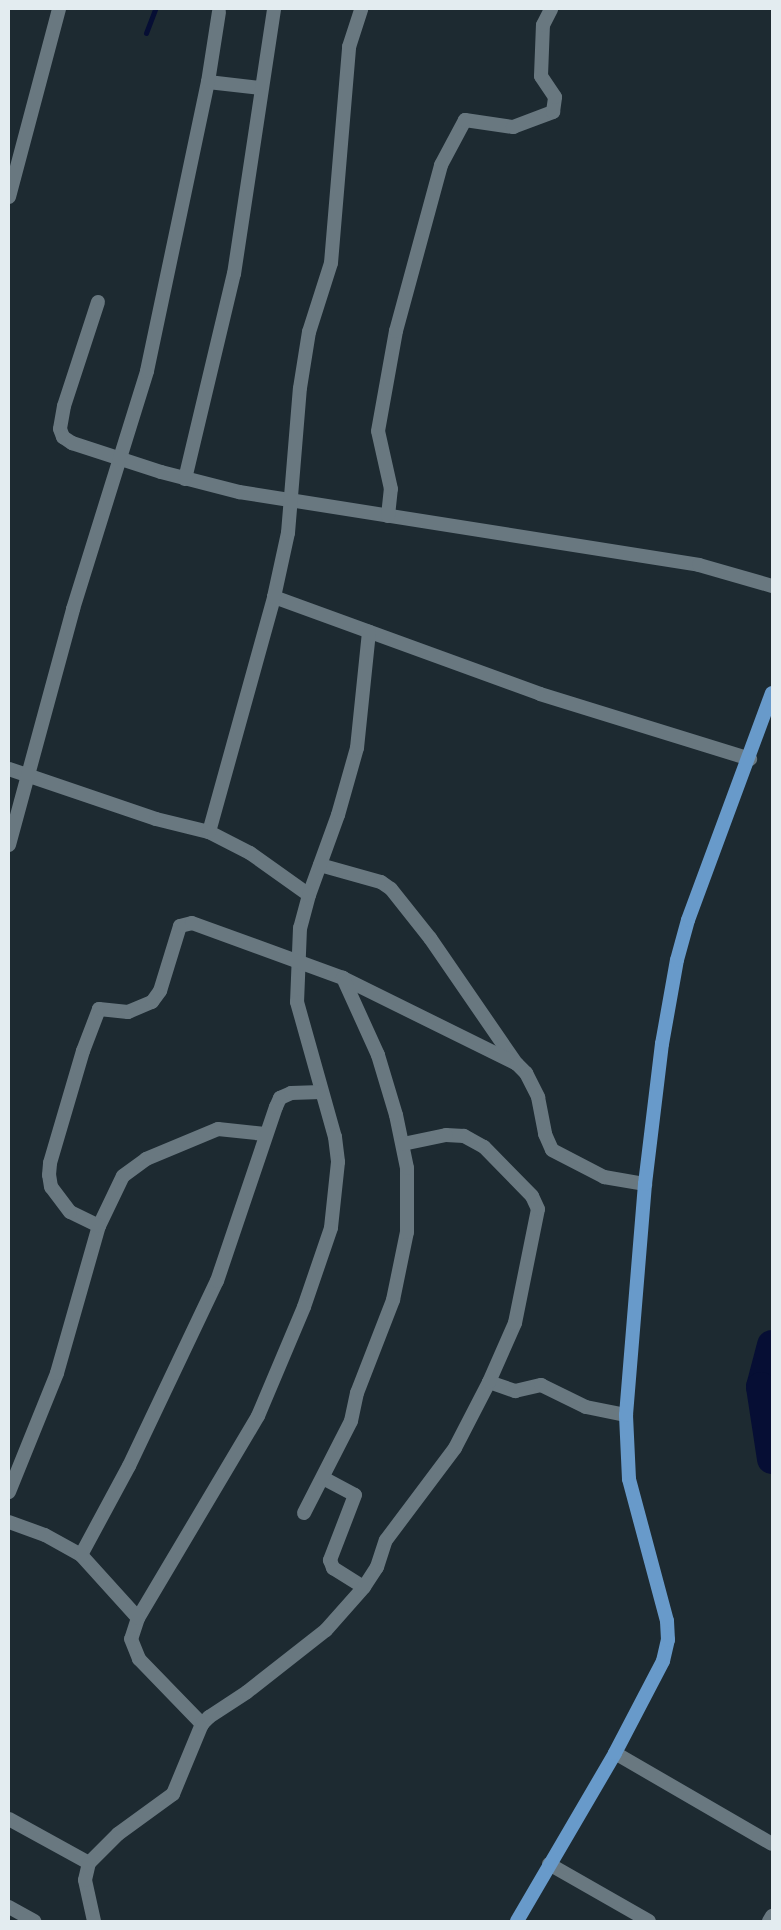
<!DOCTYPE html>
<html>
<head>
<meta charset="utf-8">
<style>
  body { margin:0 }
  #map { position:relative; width:781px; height:1930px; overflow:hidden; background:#1d2a31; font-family:Roboto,sans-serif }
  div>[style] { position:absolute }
  .stream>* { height:5px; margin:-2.5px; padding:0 2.5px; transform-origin:2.5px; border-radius:2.5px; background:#060e34 }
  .river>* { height:30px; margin:-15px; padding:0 15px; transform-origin:15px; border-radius:15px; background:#060e34 }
  .minor>* { height:14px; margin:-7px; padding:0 7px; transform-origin:7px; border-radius:7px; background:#697880 }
  .trunk>* { height:14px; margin:-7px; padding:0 7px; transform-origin:7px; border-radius:7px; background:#689aca }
  span { translate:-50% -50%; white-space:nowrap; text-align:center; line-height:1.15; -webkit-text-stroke:5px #132027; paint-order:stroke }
  .frame { position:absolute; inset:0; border:10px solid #e3ecf0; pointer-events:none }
</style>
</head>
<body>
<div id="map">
  <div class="stream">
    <i style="left:146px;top:33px;width:26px;rotate:-69deg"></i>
  </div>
  <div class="river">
    <i style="left:772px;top:1345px;width:43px;rotate:104.7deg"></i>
    <i style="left:761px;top:1387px;width:73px;rotate:81.3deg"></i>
  </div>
  <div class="minor">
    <i style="left:208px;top:82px;width:53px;rotate:6.5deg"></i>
    <i style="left:9px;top:197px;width:195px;rotate:-75.1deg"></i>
    <i style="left:98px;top:302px;width:109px;rotate:108.1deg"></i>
    <i style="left:64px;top:406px;width:23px;rotate:100deg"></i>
    <i style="left:60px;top:429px;width:9px;rotate:69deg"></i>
    <i style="left:63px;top:437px;width:11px;rotate:34deg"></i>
    <i style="left:72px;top:443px;width:94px;rotate:18deg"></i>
    <i style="left:161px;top:472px;width:81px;rotate:14.4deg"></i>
    <i style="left:239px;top:492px;width:466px;rotate:9deg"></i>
    <i style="left:699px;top:565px;width:76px;rotate:16deg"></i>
    <i style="left:185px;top:479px;width:211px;rotate:-76.6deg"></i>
    <i style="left:234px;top:274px;width:268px;rotate:-81.4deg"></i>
    <i style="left:388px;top:516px;width:27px;rotate:-84deg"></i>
    <i style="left:391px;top:489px;width:59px;rotate:-102.6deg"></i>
    <i style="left:378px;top:431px;width:102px;rotate:-79.8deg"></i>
    <i style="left:396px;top:331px;width:172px;rotate:-74.8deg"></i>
    <i style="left:441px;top:165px;width:51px;rotate:-61.9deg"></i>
    <i style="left:465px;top:120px;width:49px;rotate:8.3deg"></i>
    <i style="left:513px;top:127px;width:43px;rotate:-20.6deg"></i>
    <i style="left:553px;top:112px;width:15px;rotate:-82deg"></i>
    <i style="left:555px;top:97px;width:25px;rotate:-124deg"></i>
    <i style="left:541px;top:76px;width:51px;rotate:-87.8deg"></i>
    <i style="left:543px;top:25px;width:18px;rotate:-63deg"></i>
    <i style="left:274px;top:597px;width:283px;rotate:20deg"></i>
    <i style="left:540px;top:694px;width:220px;rotate:17.2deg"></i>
    <i style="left:9px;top:769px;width:155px;rotate:18.8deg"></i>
    <i style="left:156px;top:819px;width:55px;rotate:13.8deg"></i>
    <i style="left:209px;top:832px;width:46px;rotate:27.1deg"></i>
    <i style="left:250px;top:853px;width:72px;rotate:35.4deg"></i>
    <i style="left:309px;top:895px;width:34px;rotate:105deg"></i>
    <i style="left:300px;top:928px;width:74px;rotate:92.3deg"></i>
    <i style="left:297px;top:1002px;width:140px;rotate:74.3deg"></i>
    <i style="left:335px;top:1137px;width:25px;rotate:83deg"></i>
    <i style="left:338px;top:1162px;width:66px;rotate:96.1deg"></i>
    <i style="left:331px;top:1228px;width:83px;rotate:108.9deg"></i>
    <i style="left:304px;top:1307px;width:118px;rotate:112.9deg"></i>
    <i style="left:258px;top:1416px;width:235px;rotate:120.7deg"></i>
    <i style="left:138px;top:1618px;width:22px;rotate:108deg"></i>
    <i style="left:131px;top:1639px;width:22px;rotate:68deg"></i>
    <i style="left:139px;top:1659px;width:91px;rotate:45.9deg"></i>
    <i style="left:209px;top:832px;width:244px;rotate:-74.5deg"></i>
    <i style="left:274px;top:597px;width:66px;rotate:-77.7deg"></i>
    <i style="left:288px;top:533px;width:145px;rotate:-85.3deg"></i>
    <i style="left:300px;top:388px;width:57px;rotate:-80.9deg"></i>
    <i style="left:309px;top:332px;width:72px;rotate:-72.3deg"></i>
    <i style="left:331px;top:263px;width:217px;rotate:-85.2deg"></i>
    <i style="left:349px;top:47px;width:40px;rotate:-72deg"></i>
    <i style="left:9px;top:845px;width:245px;rotate:-74.8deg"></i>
    <i style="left:73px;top:609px;width:249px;rotate:-72.7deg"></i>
    <i style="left:147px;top:371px;width:295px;rotate:-78.1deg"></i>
    <i style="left:208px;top:82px;width:71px;rotate:-81.1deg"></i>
    <i style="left:320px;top:865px;width:63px;rotate:15.6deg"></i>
    <i style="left:381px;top:882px;width:12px;rotate:35deg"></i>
    <i style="left:391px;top:889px;width:63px;rotate:51.5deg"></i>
    <i style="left:430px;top:938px;width:152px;rotate:55.5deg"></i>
    <i style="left:309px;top:895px;width:85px;rotate:-70.1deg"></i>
    <i style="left:338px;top:815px;width:70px;rotate:-74.2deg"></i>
    <i style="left:357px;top:748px;width:117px;rotate:-84.1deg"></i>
    <i style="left:99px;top:1226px;width:55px;rotate:-64.4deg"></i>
    <i style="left:123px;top:1176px;width:29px;rotate:-36deg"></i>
    <i style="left:146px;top:1159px;width:78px;rotate:-22.6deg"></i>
    <i style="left:218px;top:1129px;width:47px;rotate:6.1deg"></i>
    <i style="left:489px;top:1382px;width:28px;rotate:19deg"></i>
    <i style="left:515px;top:1391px;width:27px;rotate:-13deg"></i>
    <i style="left:541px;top:1385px;width:50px;rotate:26.1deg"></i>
    <i style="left:586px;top:1407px;width:41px;rotate:11.3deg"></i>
    <i style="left:323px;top:1478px;width:36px;rotate:28deg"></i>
    <i style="left:355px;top:1495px;width:70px;rotate:111deg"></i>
    <i style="left:330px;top:1560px;width:9px;rotate:69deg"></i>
    <i style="left:333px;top:1568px;width:36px;rotate:32deg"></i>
    <i style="left:9px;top:1492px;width:128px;rotate:-68deg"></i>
    <i style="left:57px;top:1373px;width:153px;rotate:-74.1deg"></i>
    <i style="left:99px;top:1226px;width:32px;rotate:-154deg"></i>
    <i style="left:70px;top:1212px;width:31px;rotate:-127deg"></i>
    <i style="left:51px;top:1187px;width:12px;rotate:-99deg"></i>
    <i style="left:49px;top:1175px;width:12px;rotate:-85deg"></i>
    <i style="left:50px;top:1163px;width:117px;rotate:-73.6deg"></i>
    <i style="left:83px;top:1051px;width:45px;rotate:-69.1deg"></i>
    <i style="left:99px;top:1009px;width:29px;rotate:6deg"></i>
    <i style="left:128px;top:1012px;width:26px;rotate:-23deg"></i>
    <i style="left:152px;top:1002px;width:14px;rotate:-54deg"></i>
    <i style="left:160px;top:991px;width:68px;rotate:-72.9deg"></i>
    <i style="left:180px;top:926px;width:12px;rotate:-14deg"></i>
    <i style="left:192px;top:923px;width:161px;rotate:20deg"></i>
    <i style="left:343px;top:978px;width:194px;rotate:26.3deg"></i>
    <i style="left:517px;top:1064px;width:13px;rotate:45deg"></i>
    <i style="left:526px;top:1073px;width:27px;rotate:63deg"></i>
    <i style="left:538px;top:1097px;width:38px;rotate:79deg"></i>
    <i style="left:545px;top:1134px;width:17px;rotate:66deg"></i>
    <i style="left:552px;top:1150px;width:59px;rotate:27.4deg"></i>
    <i style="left:604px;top:1177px;width:42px;rotate:9.7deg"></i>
    <i style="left:304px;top:1513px;width:103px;rotate:-62.9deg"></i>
    <i style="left:351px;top:1421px;width:29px;rotate:-78deg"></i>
    <i style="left:357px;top:1393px;width:100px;rotate:-68.8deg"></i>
    <i style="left:393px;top:1300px;width:69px;rotate:-78.4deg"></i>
    <i style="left:407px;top:1232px;width:64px;rotate:-90deg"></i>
    <i style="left:407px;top:1168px;width:54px;rotate:-101.7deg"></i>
    <i style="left:396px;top:1115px;width:63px;rotate:-106.7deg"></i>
    <i style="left:378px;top:1055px;width:85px;rotate:-114.4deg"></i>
    <i style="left:9px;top:1522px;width:38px;rotate:20deg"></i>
    <i style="left:45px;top:1535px;width:41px;rotate:29.1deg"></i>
    <i style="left:81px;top:1555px;width:85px;rotate:47.9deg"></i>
    <i style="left:81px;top:1555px;width:101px;rotate:-61.7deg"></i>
    <i style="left:129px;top:1466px;width:205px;rotate:-64.6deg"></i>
    <i style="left:217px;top:1281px;width:184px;rotate:-71.3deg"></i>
    <i style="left:276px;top:1107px;width:10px;rotate:-66deg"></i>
    <i style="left:280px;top:1098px;width:12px;rotate:-24deg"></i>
    <i style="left:291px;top:1093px;width:30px;rotate:-2deg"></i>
    <i style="left:615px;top:1753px;width:181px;rotate:30.1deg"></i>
    <i style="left:9px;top:1819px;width:91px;rotate:28.8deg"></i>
    <i style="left:549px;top:1864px;width:115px;rotate:29.7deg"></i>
    <i style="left:9px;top:1907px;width:29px;rotate:29deg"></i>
    <i style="left:94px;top:1921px;width:42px;rotate:-102.4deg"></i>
    <i style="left:85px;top:1880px;width:17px;rotate:-77deg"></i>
    <i style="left:89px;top:1863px;width:41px;rotate:-45deg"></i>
    <i style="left:118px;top:1834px;width:68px;rotate:-36deg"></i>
    <i style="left:173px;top:1794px;width:76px;rotate:-67.5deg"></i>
    <i style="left:202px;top:1724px;width:10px;rotate:-45deg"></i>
    <i style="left:209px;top:1717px;width:45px;rotate:-33.3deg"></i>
    <i style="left:247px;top:1692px;width:100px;rotate:-38.1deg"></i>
    <i style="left:326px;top:1630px;width:57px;rotate:-48.5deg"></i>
    <i style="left:364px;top:1587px;width:24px;rotate:-57deg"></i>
    <i style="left:377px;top:1567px;width:28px;rotate:-72deg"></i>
    <i style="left:386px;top:1540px;width:115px;rotate:-53.1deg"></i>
    <i style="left:455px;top:1448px;width:74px;rotate:-62.7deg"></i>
    <i style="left:489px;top:1382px;width:64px;rotate:-66.2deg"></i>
    <i style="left:515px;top:1323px;width:116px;rotate:-78.6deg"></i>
    <i style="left:538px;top:1209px;width:14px;rotate:-115deg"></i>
    <i style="left:532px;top:1196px;width:69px;rotate:-134.4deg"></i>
    <i style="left:484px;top:1147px;width:23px;rotate:-151deg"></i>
    <i style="left:464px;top:1136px;width:18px;rotate:-177deg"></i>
    <i style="left:446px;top:1135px;width:44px;rotate:168.2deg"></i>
    <i style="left:769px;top:1921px;width:6px;rotate:-59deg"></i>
  </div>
  <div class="trunk">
    <i style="left:517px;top:1921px;width:194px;rotate:-59.7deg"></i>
    <i style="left:615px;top:1753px;width:104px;rotate:-62.4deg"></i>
    <i style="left:663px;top:1661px;width:22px;rotate:-77deg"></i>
    <i style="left:668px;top:1640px;width:19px;rotate:-93deg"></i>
    <i style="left:667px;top:1621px;width:147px;rotate:-105deg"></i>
    <i style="left:629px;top:1479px;width:64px;rotate:-92.7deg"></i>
    <i style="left:626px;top:1415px;width:232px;rotate:-85.3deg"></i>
    <i style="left:645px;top:1184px;width:141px;rotate:-83.1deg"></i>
    <i style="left:662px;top:1044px;width:85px;rotate:-79.9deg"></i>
    <i style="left:677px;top:960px;width:41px;rotate:-74.6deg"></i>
    <i style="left:688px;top:920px;width:242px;rotate:-69.7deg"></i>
  </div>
  <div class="frame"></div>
</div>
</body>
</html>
